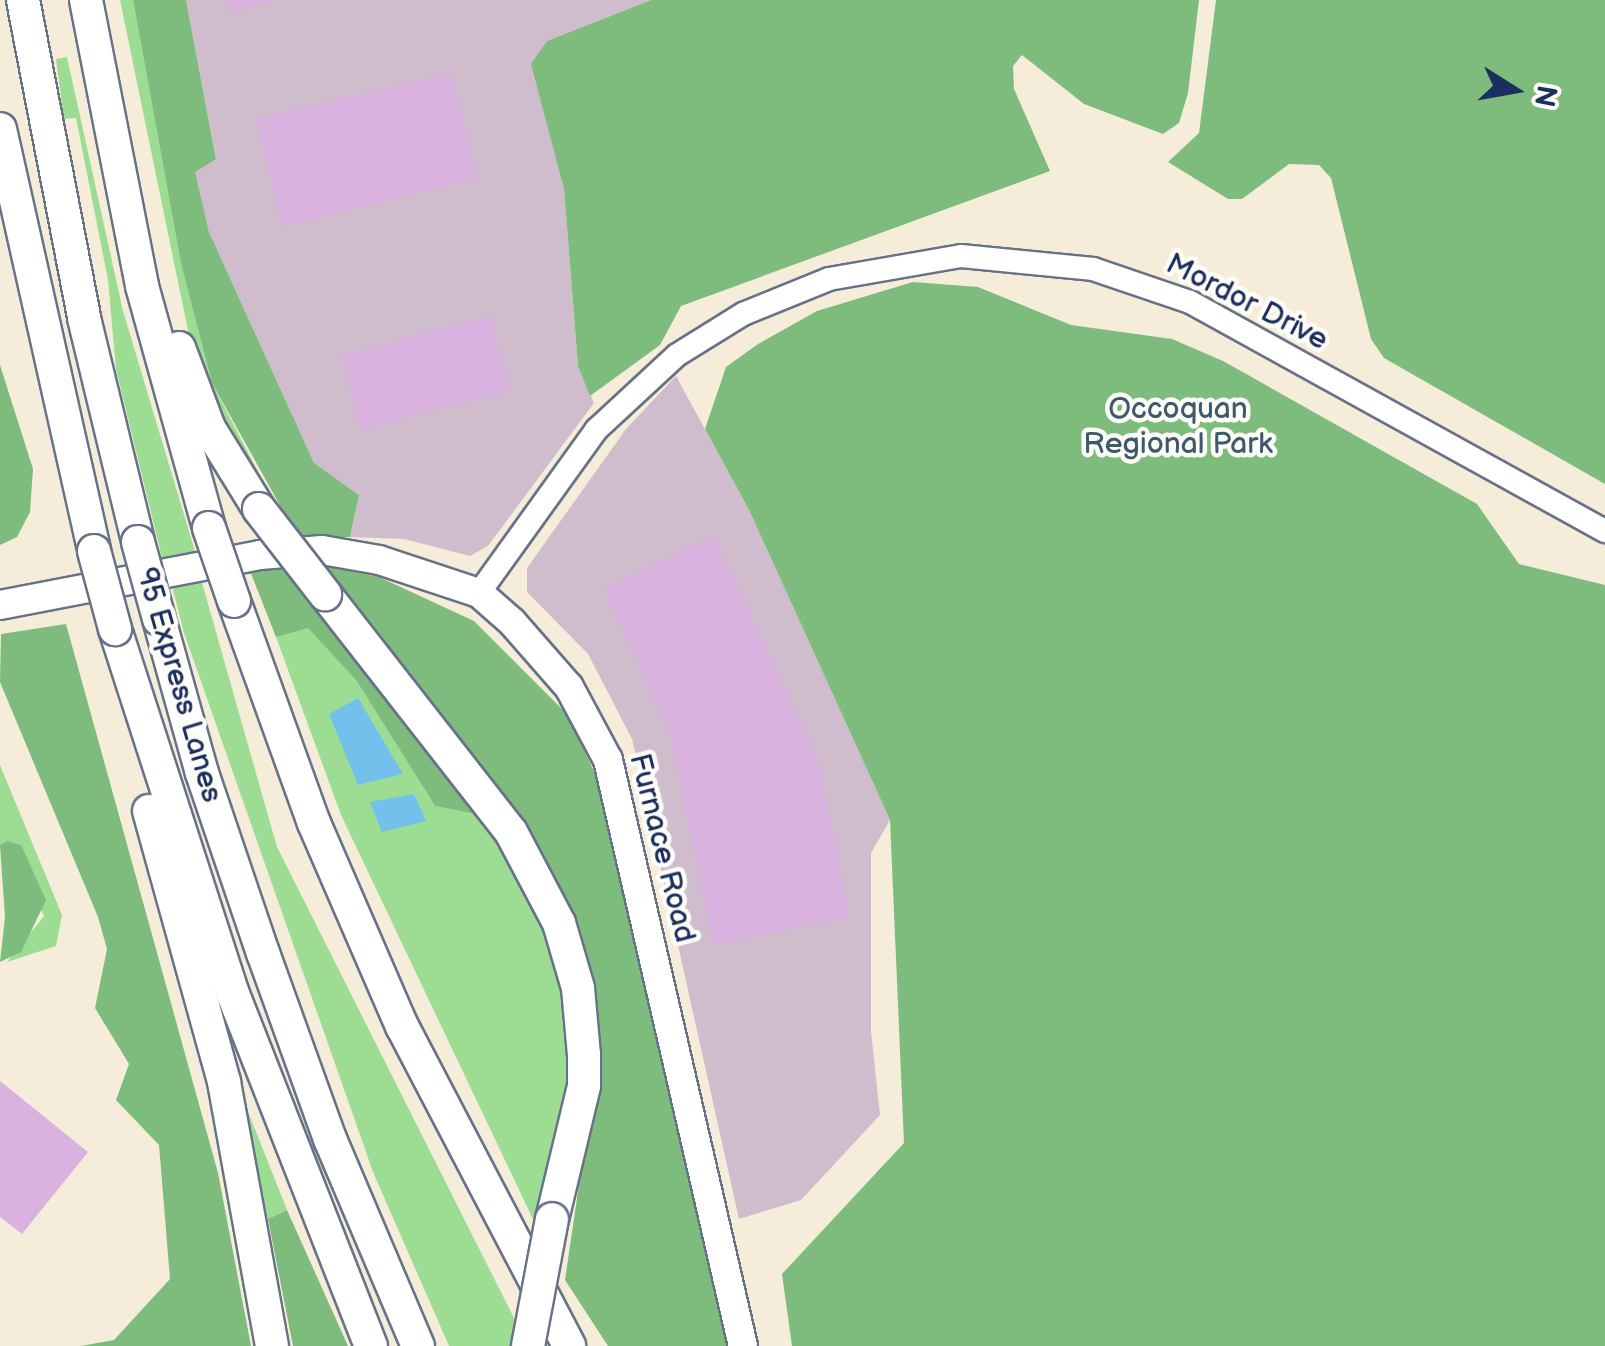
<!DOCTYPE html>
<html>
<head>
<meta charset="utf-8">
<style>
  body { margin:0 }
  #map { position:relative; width:1605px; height:1346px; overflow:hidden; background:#f5edda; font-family:"Balsamiq Sans",sans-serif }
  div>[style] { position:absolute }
  .industrial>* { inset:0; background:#cfbdce }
  .green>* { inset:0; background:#9ddd93 }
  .forest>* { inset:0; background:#7ebc7d }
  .water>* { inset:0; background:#73c0ed }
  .building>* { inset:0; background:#d9b2e0 }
  .roads { filter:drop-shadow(2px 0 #677289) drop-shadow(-2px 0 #677289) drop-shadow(0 2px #677289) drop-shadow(0 -2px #677289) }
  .minor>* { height:22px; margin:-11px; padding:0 11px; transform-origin:11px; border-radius:11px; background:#fff }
  .major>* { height:28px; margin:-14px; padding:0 14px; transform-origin:14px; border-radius:14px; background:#fff }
  .highway>* { height:32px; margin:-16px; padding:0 16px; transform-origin:16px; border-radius:16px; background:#fff }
  .bridges { filter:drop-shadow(2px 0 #677289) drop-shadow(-2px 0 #677289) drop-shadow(0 2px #677289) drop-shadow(0 -2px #677289) }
  .highway-bridge>* { height:32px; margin:-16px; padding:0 16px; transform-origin:16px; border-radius:16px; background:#fff }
  span { translate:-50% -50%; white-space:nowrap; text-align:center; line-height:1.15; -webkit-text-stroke:9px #fdfcf7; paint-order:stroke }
  .street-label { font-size:30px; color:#1b2f5e }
  .park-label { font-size:30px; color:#3c5a6b }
  .north { position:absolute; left:1465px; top:40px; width:100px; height:100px; -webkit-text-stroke:8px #fdfcf7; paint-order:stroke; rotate:101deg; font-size:28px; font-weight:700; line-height:40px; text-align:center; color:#1b2f5e }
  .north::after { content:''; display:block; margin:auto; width:35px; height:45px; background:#1b2f5e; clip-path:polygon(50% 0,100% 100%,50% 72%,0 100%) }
</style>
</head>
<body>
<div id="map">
  <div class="industrial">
    <i style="clip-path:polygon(186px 0,651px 0,547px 41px,550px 132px,564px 189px,578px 366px,594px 403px,488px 546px,470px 556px,404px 539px,350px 537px,359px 495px,314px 463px,209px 232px,194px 171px,216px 158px)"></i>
    <i style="clip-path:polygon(676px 376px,749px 510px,890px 820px,871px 853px,871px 1031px,880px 1115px,801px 1200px,739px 1219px,632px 739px,588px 654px,527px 592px,527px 568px,626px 429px)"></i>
  </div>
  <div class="green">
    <i style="clip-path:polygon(120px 0,133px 0,181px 264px,212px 383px,272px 499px,239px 462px,191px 345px)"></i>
    <i style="clip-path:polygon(67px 57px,123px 311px,197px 558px,164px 566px,116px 369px,108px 280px,76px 118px,64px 119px,56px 59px)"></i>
    <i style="clip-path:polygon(201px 579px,277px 847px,519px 1328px,516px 1346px,449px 1346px,373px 1172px,184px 633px,171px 582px)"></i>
    <i style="clip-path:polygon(308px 627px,356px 680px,435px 806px,480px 815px,520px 873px,544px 925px,564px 981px,573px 1061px,540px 1234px,341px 815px,276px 637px)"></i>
    <i style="clip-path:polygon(0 765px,62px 915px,56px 946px,7px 962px,44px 916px,7px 842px,0 845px)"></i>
    <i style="clip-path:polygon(235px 1079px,287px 1210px,268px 1219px)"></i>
  </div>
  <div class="forest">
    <i style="clip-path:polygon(133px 0,186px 0,216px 159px,195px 172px,209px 232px,314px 463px,359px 495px,350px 537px,298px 538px,212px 383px,181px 264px)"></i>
    <i style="clip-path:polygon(651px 0,1199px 0,1188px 93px,1179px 123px,1163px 134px,1084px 104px,1022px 55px,1013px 66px,1014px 89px,1050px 171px,681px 306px,660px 345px,590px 396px,578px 366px,564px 189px,531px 64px,547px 41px)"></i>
    <i style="clip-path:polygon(1216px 0,1605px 0,1605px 484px,1384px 358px,1371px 339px,1331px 178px,1319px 165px,1289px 164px,1242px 199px,1228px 199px,1168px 162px,1199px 133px)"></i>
    <i style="clip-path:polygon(913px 282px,978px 287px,1071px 325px,1172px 339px,1223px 361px,1477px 504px,1519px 564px,1605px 585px,1605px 1346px,792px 1346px,782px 1274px,904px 1143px,890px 820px,749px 510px,705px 429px,726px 367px,758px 344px,817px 311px)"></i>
    <i style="clip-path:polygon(0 365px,33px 469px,30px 512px,17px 537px,0 545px)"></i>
    <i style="clip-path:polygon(283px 564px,480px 815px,435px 806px,356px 680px,308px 628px,276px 637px,250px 571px)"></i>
    <i style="clip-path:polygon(321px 565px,379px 577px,474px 621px,569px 716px,614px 816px,734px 1346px,608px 1346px,565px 1280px,597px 1062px,579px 934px,541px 853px)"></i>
    <i style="clip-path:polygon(66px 624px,218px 1173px,251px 1346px,81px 1346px,114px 1340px,170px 1279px,159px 1145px,116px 1100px,129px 1064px,95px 1008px,107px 949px,98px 917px,0 682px,1px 634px)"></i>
    <i style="clip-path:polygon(7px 841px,21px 845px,46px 900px,21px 952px,0 962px,5px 917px,0 845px)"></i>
    <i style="clip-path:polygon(287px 1210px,348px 1346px,293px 1346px,268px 1219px)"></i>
  </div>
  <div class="water">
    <i style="clip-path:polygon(358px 698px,403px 774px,358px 785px,329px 714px)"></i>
    <i style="clip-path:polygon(414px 794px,426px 821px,382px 832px,370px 802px)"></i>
  </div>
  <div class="building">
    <i style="clip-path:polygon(227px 0,275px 0,275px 1px,230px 13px)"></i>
    <i style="clip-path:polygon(451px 72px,477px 179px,282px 227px,256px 119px)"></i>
    <i style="clip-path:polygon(491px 316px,510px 391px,360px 430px,341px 355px)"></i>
    <i style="clip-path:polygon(714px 536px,818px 758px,850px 917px,713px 945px,669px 731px,603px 588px)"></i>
    <i style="clip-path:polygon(0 1081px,88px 1152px,22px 1234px,0 1217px)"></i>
  </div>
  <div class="roads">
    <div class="minor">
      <i style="left:479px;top:593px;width:201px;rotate:-54.3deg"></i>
      <i style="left:596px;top:430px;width:110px;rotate:-42.8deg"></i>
      <i style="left:677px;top:355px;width:78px;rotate:-31.8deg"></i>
      <i style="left:743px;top:314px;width:93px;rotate:-22.1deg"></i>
      <i style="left:829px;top:279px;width:134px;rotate:-9.9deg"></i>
      <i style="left:961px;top:256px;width:133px;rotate:5.6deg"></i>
      <i style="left:1093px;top:269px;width:102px;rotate:18.8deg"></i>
      <i style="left:1190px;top:302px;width:474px;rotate:28.9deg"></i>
    </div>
    <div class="major">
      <i style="left:0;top:605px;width:265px;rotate:-10.9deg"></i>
      <i style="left:260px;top:555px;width:62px;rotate:-4.6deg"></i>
      <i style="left:322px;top:550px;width:58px;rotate:10deg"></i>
      <i style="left:379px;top:560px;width:105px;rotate:18.3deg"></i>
      <i style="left:479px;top:593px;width:44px;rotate:41.3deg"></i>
      <i style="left:512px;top:622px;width:86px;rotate:48.8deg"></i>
      <i style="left:569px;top:687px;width:83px;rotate:61.9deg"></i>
      <i style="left:608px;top:760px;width:601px;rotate:77.03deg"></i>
    </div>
    <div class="highway">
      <i style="left:23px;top:0;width:324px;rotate:79.1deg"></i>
      <i style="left:84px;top:318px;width:230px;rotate:76.4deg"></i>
      <i style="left:86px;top:0;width:291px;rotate:78.9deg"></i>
      <i style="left:142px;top:286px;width:251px;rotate:74.5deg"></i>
      <i style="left:0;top:129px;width:432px;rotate:77.4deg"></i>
      <i style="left:179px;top:348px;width:85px;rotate:69.4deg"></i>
      <i style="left:209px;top:428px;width:95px;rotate:58.3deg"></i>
      <i style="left:325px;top:594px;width:302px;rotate:52deg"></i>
      <i style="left:511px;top:832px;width:103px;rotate:62.2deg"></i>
      <i style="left:559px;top:923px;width:68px;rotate:73.7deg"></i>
      <i style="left:578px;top:988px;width:67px;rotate:84.9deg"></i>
      <i style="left:584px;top:1055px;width:31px;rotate:90deg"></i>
      <i style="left:584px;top:1086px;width:137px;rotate:103.5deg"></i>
      <i style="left:234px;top:601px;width:236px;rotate:70.2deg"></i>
      <i style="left:314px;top:823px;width:221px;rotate:66.6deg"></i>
      <i style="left:402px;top:1026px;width:361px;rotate:62.4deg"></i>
      <i style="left:159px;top:619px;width:160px;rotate:74.4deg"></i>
      <i style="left:202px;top:773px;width:190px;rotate:71.3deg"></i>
      <i style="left:263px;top:953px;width:198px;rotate:70.2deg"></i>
      <i style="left:330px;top:1139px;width:225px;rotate:67deg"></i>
      <i style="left:115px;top:629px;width:384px;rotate:72.1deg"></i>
      <i style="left:233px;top:994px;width:378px;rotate:68.6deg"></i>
      <i style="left:149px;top:811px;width:281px;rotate:74.5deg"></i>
      <i style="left:224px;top:1082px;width:268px;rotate:79.7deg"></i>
    </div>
  </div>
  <div class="bridges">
    <div class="highway-bridge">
      <i style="left:259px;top:509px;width:108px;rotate:52.2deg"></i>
      <i style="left:209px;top:528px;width:77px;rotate:71.1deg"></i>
      <i style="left:138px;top:542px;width:80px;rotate:74.7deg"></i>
      <i style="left:94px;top:551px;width:81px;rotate:74.9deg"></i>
      <i style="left:528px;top:1346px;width:129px;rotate:-79.3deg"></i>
    </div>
  </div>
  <div class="street-label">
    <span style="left:1247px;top:302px;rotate:27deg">Mordor Drive</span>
    <span style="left:179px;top:685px;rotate:74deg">95 Express Lanes</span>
    <span style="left:662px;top:848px;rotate:76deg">Furnace Road</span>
  </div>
  <div class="park-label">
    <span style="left:1178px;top:426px">Occoquan<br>Regional Park</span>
  </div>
  <div class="north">N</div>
</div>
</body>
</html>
